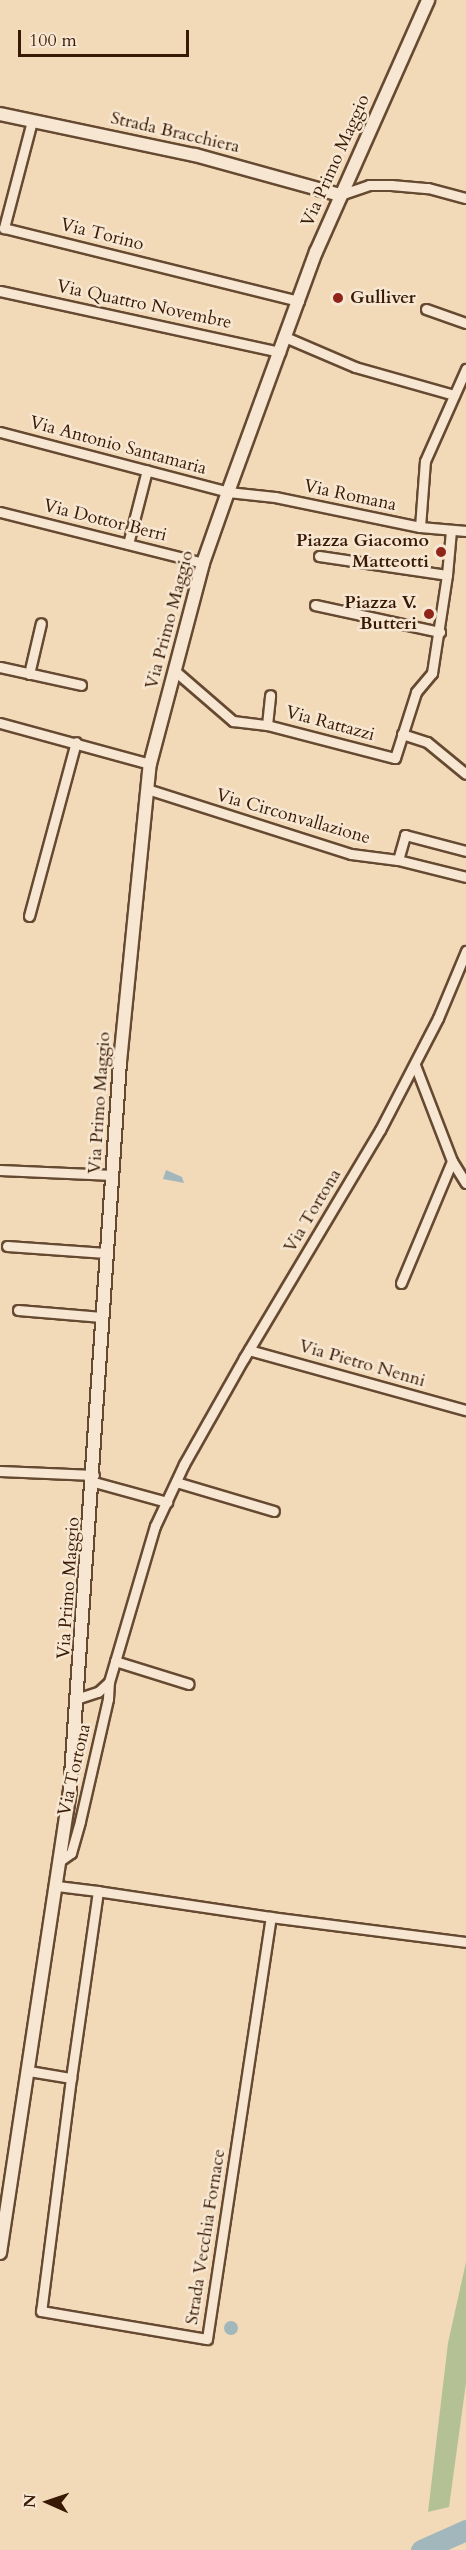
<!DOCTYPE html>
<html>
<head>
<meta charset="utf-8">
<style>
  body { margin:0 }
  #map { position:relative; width:466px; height:2550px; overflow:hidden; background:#f2dab9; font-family:Cardo,serif }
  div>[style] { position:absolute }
  .green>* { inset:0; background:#b4c194 }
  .water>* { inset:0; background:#a1b7bb }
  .round { border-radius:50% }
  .river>* { height:21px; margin:-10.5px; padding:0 10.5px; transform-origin:10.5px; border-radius:10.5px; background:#a1b7bb }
  .roads { filter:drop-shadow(2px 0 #664931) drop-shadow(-2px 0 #664931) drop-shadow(0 2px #664931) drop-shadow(0 -2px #664931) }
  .street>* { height:9px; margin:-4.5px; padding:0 4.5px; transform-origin:4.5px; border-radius:4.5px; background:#f7e7d2 }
  .secondary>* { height:12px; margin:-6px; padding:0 6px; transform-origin:6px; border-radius:6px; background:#f7e7d2 }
  .dots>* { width:16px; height:16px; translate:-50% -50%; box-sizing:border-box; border:3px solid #f7e7d2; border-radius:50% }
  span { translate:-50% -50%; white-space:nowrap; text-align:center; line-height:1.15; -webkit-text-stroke:5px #f7e7d2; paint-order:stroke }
  .street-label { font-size:18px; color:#381904 }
  .poi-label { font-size:18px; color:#381904; font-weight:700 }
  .left { translate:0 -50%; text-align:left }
  .right { translate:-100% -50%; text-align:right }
  .north { position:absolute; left:18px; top:2472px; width:60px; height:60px; -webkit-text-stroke:4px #f7e7d2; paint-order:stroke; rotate:273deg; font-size:16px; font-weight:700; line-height:24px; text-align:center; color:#381904 }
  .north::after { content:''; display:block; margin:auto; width:21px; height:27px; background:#381904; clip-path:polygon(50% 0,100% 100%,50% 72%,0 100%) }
  .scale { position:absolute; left:18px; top:30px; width:171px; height:27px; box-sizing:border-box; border:3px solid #381904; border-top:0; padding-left:8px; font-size:18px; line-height:21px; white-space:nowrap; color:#381904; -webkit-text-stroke:4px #f7e7d2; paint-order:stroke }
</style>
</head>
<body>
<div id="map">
  <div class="green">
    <i style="clip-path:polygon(466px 2262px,466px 2383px,449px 2507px,428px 2512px,448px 2343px)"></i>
  </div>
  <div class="water">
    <i style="clip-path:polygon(166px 1170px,182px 1177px,184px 1183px,163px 1179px)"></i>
    <i class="round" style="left:224px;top:2321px;width:14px;height:14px"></i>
  </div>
  <div class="river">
    <i style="left:421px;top:2550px;width:49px;rotate:-24deg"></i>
  </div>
  <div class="roads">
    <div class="street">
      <i style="left:32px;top:121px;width:111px;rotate:104.7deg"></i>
      <i style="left:4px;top:228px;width:304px;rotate:13.9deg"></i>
      <i style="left:340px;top:195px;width:31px;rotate:-19deg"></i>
      <i style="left:369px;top:185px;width:22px"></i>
      <i style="left:391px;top:185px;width:37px;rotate:5deg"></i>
      <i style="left:428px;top:188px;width:39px;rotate:15deg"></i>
      <i style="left:0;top:291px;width:287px;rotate:12.3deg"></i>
      <i style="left:426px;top:309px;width:42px;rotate:19.3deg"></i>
      <i style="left:285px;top:337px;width:76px;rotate:23.2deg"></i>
      <i style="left:355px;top:367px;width:103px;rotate:15.8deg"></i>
      <i style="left:0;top:432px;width:236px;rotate:14.7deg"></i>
      <i style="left:228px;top:492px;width:47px;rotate:6.1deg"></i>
      <i style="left:275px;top:497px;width:148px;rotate:11.7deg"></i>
      <i style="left:420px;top:527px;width:46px;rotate:5deg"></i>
      <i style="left:0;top:512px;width:209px;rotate:14.1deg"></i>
      <i style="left:420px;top:527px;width:66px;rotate:-85.7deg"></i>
      <i style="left:425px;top:461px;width:101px;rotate:-66deg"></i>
      <i style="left:128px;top:544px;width:76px;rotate:-75.6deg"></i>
      <i style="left:319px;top:556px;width:129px;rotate:8.4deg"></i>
      <i style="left:447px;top:575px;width:45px;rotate:-84.9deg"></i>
      <i style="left:315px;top:605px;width:128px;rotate:12.2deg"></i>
      <i style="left:0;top:667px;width:83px;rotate:12.5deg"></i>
      <i style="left:175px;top:671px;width:77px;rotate:40.8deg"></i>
      <i style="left:233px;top:721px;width:34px;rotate:7deg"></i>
      <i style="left:267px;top:725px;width:132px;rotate:14.5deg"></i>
      <i style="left:395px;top:758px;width:69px;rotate:-72.3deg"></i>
      <i style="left:416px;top:692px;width:25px;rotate:-50deg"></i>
      <i style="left:432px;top:673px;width:99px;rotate:-81.3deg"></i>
      <i style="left:29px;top:674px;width:52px;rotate:-76.8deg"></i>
      <i style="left:0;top:723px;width:156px;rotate:15.3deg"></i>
      <i style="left:267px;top:725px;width:30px;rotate:-84deg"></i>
      <i style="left:402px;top:734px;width:26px;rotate:18deg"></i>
      <i style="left:427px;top:742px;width:50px;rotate:39.4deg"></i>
      <i style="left:147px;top:789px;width:214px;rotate:17.7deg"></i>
      <i style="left:351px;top:854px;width:47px;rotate:7.3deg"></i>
      <i style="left:398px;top:860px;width:70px;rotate:14deg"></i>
      <i style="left:398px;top:860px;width:26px;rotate:-74deg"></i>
      <i style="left:405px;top:835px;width:63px;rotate:14.7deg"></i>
      <i style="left:29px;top:916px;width:180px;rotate:-74.9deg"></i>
      <i style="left:415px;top:1065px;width:103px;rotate:68.9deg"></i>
      <i style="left:452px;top:1161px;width:26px;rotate:58deg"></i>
      <i style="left:0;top:1170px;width:113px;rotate:2.5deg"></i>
      <i style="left:7px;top:1246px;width:99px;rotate:4deg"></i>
      <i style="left:401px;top:1283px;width:132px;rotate:-67.3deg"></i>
      <i style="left:18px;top:1310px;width:84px;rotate:4.8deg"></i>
      <i style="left:249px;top:1350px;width:225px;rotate:15.5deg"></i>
      <i style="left:0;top:1471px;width:94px;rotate:2.4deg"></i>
      <i style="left:94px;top:1482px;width:76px;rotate:15.3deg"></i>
      <i style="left:176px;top:1482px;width:102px;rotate:16.5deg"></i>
      <i style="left:115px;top:1661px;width:77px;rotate:17.3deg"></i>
      <i style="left:79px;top:1698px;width:20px;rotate:-18deg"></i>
      <i style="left:98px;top:1692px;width:15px;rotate:-42deg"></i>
      <i style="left:61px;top:1860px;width:12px;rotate:-35deg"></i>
      <i style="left:71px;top:1853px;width:33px;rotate:-74deg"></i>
      <i style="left:80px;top:1821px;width:125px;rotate:-77.1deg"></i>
      <i style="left:108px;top:1699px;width:17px;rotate:-87deg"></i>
      <i style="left:109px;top:1682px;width:163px;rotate:-73.6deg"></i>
      <i style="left:155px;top:1526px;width:68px;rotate:-64.9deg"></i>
      <i style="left:184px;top:1464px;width:122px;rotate:-60.5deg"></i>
      <i style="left:244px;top:1358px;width:265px;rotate:-59.2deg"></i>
      <i style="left:380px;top:1130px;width:126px;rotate:-62.6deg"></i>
      <i style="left:438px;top:1018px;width:73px;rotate:-67.3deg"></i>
      <i style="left:57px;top:1886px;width:41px;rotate:7deg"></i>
      <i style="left:271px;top:1917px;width:197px;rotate:7.3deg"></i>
      <i style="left:29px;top:2071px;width:43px;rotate:9.5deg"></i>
      <i style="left:71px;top:2078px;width:235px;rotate:97.3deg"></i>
      <i style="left:41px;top:2311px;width:168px;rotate:9.6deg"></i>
      <i style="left:207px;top:2339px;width:427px;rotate:-81.4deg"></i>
      <i style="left:271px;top:1917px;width:175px;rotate:-171.5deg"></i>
      <i style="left:98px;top:1891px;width:189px;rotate:98.2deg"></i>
    </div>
    <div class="secondary">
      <i style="left:0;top:114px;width:199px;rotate:11.9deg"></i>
      <i style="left:195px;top:155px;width:150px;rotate:15.4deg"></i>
      <i style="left:0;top:2253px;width:468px;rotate:-81.4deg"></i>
      <i style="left:70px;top:1790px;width:730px;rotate:-86.07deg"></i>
      <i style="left:120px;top:1062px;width:300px;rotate:-84.3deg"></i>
      <i style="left:150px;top:764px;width:208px;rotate:-75.2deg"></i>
      <i style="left:203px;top:563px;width:75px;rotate:-70.6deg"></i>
      <i style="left:228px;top:492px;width:256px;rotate:-69.9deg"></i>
      <i style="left:316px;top:252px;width:276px;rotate:-66deg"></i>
    </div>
  </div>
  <div class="dots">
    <i style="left:338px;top:298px;background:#8f2418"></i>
    <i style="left:441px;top:552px;background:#8f2418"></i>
    <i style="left:429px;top:614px;background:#8f2418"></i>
  </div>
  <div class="street-label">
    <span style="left:175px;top:133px;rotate:13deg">Strada Bracchiera</span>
    <span style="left:336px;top:161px;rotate:-66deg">Via Primo Maggio</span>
    <span style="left:102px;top:235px;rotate:14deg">Via Torino</span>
    <span style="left:144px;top:305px;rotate:12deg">Via Quattro Novembre</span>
    <span style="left:118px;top:446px;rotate:15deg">Via Antonio Santamaria</span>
    <span style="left:350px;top:496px;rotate:12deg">Via Romana</span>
    <span style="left:105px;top:521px;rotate:14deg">Via Dottor Berri</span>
    <span style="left:170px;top:620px;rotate:-75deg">Via Primo Maggio</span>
    <span style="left:330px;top:724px;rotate:15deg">Via Rattazzi</span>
    <span style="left:293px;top:817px;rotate:16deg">Via Circonvallazione</span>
    <span style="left:100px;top:1103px;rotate:-86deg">Via Primo Maggio</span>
    <span style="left:313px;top:1211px;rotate:-59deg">Via Tortona</span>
    <span style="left:362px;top:1364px;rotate:16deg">Via Pietro Nenni</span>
    <span style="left:69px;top:1588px;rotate:-86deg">Via Primo Maggio</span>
    <span style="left:75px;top:1770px;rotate:-77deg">Via Tortona</span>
    <span style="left:206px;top:2237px;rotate:-81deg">Strada Vecchia Fornace</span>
  </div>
  <div class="poi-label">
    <span class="left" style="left:350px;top:298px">Gulliver</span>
    <span class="right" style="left:429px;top:552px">Piazza Giacomo<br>Matteotti</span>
    <span class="right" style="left:417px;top:614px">Piazza V.<br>Butteri</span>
  </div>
  <div class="north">N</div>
  <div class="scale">100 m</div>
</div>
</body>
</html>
